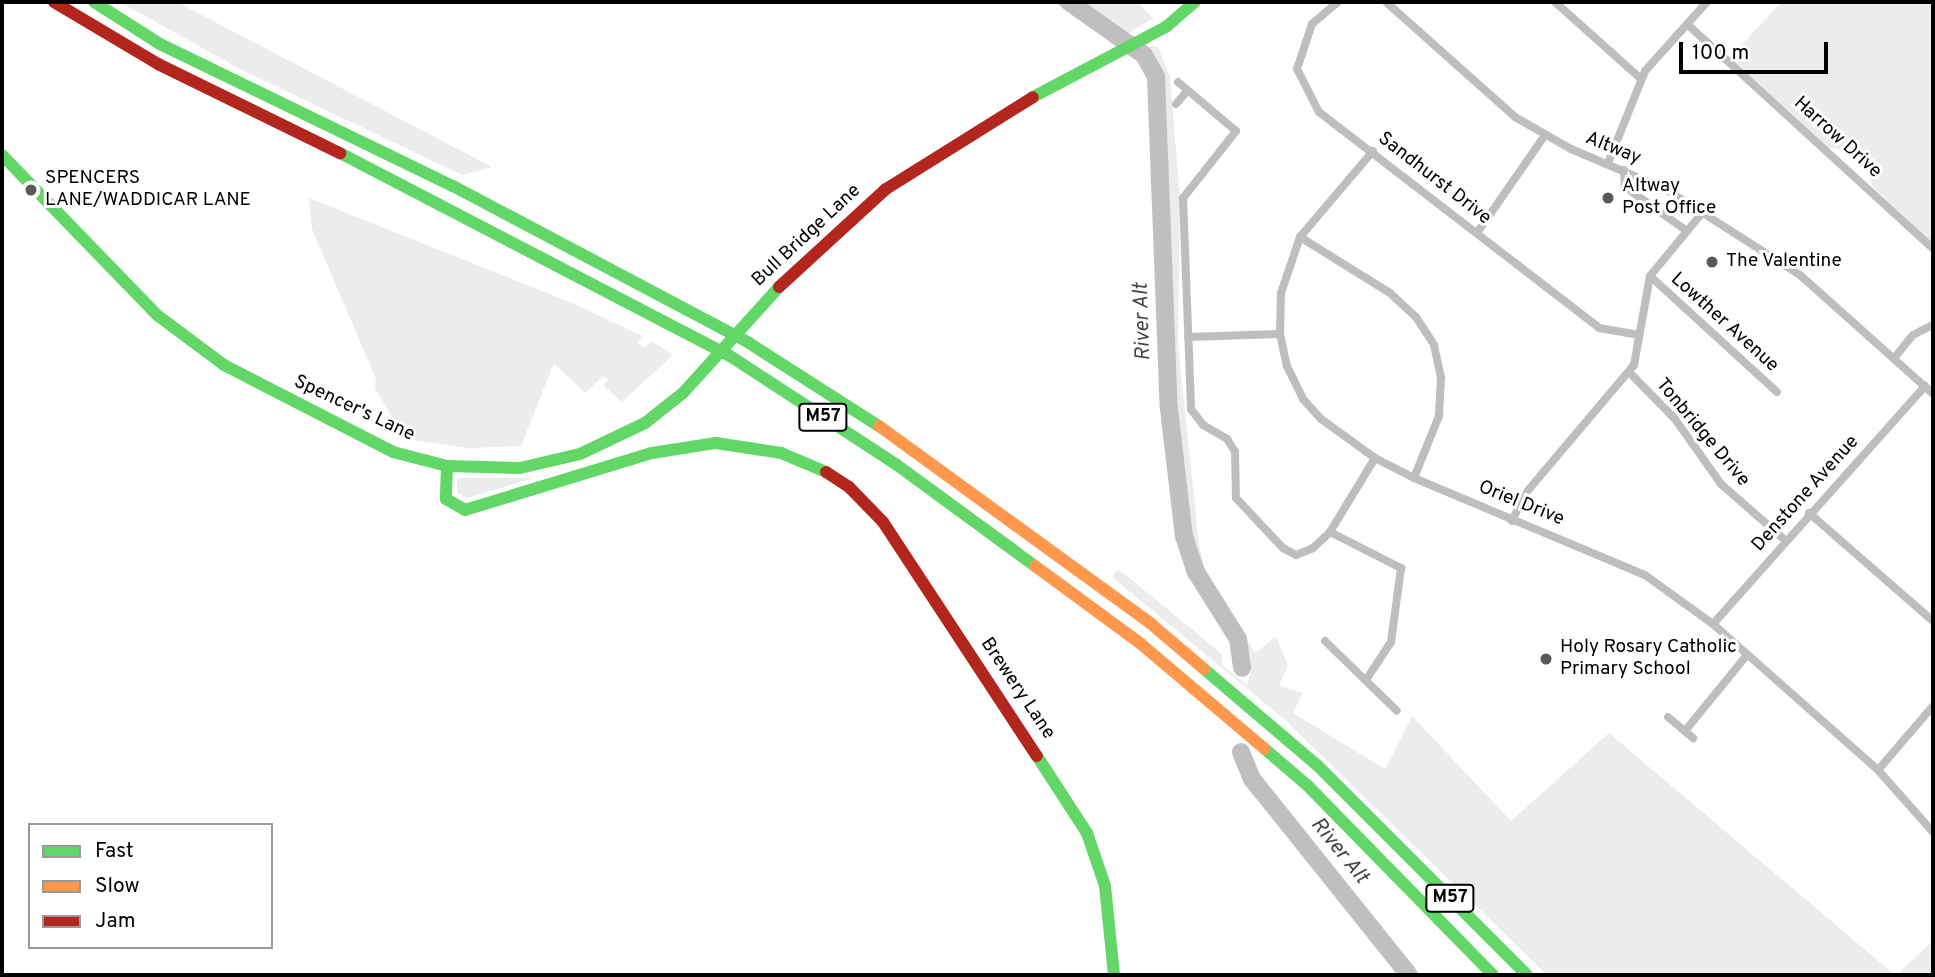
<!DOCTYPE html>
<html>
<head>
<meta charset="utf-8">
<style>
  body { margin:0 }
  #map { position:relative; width:1935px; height:977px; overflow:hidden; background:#fff; font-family:Overpass,sans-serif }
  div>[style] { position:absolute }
  .green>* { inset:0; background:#ececec }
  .water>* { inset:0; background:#bfbfbf }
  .river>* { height:18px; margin:-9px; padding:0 9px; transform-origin:9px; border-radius:9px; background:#bfbfbf }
  .street>* { height:8px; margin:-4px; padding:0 4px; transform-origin:4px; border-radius:4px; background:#bebebe }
  .fast>* { height:12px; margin:-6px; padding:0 6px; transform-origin:6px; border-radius:6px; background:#63d668 }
  .slow>* { height:12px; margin:-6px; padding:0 6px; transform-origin:6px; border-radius:6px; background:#ff974d }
  .jam>* { height:12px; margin:-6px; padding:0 6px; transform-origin:6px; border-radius:6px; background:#b3261e }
  .dots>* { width:19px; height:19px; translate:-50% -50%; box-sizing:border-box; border:4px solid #fff; border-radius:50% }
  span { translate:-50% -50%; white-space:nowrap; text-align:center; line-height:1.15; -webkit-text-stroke:6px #fff; paint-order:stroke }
  .shield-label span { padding:2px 5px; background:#fff; border:2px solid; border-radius:5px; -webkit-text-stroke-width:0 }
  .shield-label { font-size:18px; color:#000; font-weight:700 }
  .street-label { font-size:19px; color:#000 }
  .poi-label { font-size:19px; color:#000 }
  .left { translate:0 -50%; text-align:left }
  .water-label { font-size:21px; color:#444; font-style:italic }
  .frame { position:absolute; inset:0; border:4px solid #000; pointer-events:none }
  .legend { position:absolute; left:28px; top:823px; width:245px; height:126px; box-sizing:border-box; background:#fff; border:2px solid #999; margin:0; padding:9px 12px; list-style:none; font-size:21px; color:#000 }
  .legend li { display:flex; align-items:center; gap:14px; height:35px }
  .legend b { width:35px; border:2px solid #999 }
  .scale { position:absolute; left:1679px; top:42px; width:149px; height:32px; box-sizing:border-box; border:4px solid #000; border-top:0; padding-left:9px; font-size:21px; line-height:24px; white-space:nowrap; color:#000; -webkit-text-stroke:5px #fff; paint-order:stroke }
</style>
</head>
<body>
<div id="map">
  <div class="green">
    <i style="clip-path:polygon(120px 2px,177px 2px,492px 167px,462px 175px,240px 69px)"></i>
    <i style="clip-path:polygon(1084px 2px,1137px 2px,1153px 18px,1128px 33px)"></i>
    <i style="clip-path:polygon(1781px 2px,1933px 2px,1933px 245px,1871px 185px,1869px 173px,1841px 149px,1828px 148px,1730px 58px)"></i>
    <i style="clip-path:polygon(1152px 46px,1158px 47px,1170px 77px,1180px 199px,1178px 345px,1199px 545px,1205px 569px,1255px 653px,1276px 637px,1288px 665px,1279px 686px,1303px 693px,1293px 713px,1385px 769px,1412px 716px,1511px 821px,1609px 733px,1895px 975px,1547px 975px,1284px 719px,1112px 577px,1118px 569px,1132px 580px,1223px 655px,1222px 665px,1247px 685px,1251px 672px,1239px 632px,1198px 566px,1186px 521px,1173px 378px,1165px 174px,1170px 172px,1164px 171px,1159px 76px,1164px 70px,1158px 72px,1143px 50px)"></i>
    <i style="clip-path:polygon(309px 198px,577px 305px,642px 336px,638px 343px,645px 348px,651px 341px,673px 355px,622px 402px,603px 385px,608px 380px,603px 376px,585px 393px,554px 363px,521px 446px,469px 448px,404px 439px,375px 388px,376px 379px,312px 229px)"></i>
    <i style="clip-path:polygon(551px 473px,467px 498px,457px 492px,457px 478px,532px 478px)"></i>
    <i style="clip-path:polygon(1933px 940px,1933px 975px,1897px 975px)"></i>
  </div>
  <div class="water">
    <i style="clip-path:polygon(1055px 2px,1084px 2px,1128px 33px,1113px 42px)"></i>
  </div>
  <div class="river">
    <i style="left:1069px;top:2px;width:92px;rotate:35.2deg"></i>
    <i style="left:1144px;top:55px;width:25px;rotate:61deg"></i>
    <i style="left:1156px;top:77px;width:332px;rotate:87.8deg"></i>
    <i style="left:1169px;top:409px;width:128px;rotate:83.3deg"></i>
    <i style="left:1184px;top:536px;width:38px;rotate:72deg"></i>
    <i style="left:1196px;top:572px;width:79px;rotate:57.9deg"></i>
    <i style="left:1238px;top:639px;width:29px;rotate:82deg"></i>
    <i style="left:1241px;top:752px;width:29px;rotate:68deg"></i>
    <i style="left:1252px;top:779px;width:251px;rotate:51.3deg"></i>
  </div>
  <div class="street">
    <i style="left:1338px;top:2px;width:34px;rotate:140deg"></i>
    <i style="left:1312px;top:24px;width:47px;rotate:108.4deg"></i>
    <i style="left:1297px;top:69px;width:48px;rotate:62.9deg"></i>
    <i style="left:1319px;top:112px;width:354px;rotate:37.6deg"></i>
    <i style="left:1599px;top:328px;width:41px;rotate:9.9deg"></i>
    <i style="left:1386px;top:2px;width:173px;rotate:41.7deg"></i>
    <i style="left:1515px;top:117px;width:64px;rotate:29.7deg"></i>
    <i style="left:1571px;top:149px;width:104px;rotate:23.1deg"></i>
    <i style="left:1667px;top:190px;width:158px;rotate:32.6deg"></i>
    <i style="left:1800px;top:275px;width:178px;rotate:41.8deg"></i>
    <i style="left:1555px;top:2px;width:115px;rotate:41.8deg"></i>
    <i style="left:1687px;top:24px;width:333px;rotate:42.4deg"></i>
    <i style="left:1178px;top:82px;width:76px;rotate:40.2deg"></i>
    <i style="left:1236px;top:131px;width:85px;rotate:128.3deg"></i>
    <i style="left:1183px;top:198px;width:211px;rotate:87.8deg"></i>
    <i style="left:1191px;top:409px;width:20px;rotate:53deg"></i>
    <i style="left:1203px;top:425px;width:28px;rotate:30deg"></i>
    <i style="left:1227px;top:439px;width:15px;rotate:58deg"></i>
    <i style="left:1235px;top:452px;width:46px;rotate:88.8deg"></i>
    <i style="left:1236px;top:498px;width:69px;rotate:46.8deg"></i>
    <i style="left:1283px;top:548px;width:15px;rotate:28deg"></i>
    <i style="left:1296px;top:555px;width:18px;rotate:-22deg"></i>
    <i style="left:1313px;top:548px;width:23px;rotate:-43deg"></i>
    <i style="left:1330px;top:532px;width:87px;rotate:-58.7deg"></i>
    <i style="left:1176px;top:104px;width:18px;rotate:-49deg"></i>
    <i style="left:1373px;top:151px;width:113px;rotate:130.3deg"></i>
    <i style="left:1300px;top:237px;width:59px;rotate:108.7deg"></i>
    <i style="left:1281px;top:293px;width:41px;rotate:91.4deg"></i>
    <i style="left:1280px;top:334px;width:33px;rotate:78deg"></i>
    <i style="left:1287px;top:366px;width:37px;rotate:64deg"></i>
    <i style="left:1303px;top:399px;width:27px;rotate:48deg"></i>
    <i style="left:1321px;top:419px;width:67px;rotate:35.8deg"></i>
    <i style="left:1375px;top:458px;width:44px;rotate:27.1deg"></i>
    <i style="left:1414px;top:478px;width:251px;rotate:22.8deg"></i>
    <i style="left:1645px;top:575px;width:84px;rotate:35.8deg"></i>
    <i style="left:1713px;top:624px;width:220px;rotate:41.5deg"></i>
    <i style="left:1878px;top:770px;width:83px;rotate:48.4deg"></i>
    <i style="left:1608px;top:163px;width:99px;rotate:-68.1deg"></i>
    <i style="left:1645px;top:71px;width:93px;rotate:-48.1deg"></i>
    <i style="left:1624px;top:170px;width:17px;rotate:87deg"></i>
    <i style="left:1625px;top:187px;width:76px;rotate:35.4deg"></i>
    <i style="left:1477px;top:233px;width:119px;rotate:-55.2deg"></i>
    <i style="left:1300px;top:237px;width:106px;rotate:31.9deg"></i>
    <i style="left:1390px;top:293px;width:35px;rotate:43deg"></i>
    <i style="left:1416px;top:317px;width:33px;rotate:57deg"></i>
    <i style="left:1434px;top:345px;width:33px;rotate:78deg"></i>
    <i style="left:1441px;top:377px;width:39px;rotate:93deg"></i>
    <i style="left:1439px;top:416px;width:67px;rotate:112deg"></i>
    <i style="left:1650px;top:276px;width:172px;rotate:42.4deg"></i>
    <i style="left:1188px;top:337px;width:92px;rotate:-1.9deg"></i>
    <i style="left:1895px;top:357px;width:28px;rotate:-51deg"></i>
    <i style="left:1913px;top:335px;width:22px;rotate:-27deg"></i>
    <i style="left:1629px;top:372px;width:66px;rotate:45.6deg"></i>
    <i style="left:1675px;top:419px;width:80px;rotate:54.7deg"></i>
    <i style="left:1721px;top:484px;width:85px;rotate:41.2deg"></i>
    <i style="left:1809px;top:513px;width:164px;rotate:41.1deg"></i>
    <i style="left:1512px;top:521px;width:30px;rotate:-64deg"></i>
    <i style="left:1525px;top:494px;width:169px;rotate:-49.8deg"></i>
    <i style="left:1634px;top:365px;width:90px;rotate:-79.8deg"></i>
    <i style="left:1650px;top:276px;width:83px;rotate:-50.4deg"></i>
    <i style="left:1330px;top:532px;width:80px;rotate:26.9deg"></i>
    <i style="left:1401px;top:568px;width:75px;rotate:97.7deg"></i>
    <i style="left:1391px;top:642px;width:45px;rotate:123.3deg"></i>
    <i style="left:1713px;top:624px;width:319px;rotate:-48.3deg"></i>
    <i style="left:1325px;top:641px;width:100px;rotate:44.2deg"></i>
    <i style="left:1668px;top:717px;width:33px;rotate:40deg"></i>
    <i style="left:1685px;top:731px;width:98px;rotate:-50.8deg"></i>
    <i style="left:1878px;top:770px;width:84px;rotate:-49.3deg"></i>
  </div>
  <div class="fast">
    <i style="left:94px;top:2px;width:78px;rotate:32.5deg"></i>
    <i style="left:160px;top:44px;width:326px;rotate:25.9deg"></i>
    <i style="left:453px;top:186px;width:335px;rotate:27.9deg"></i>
    <i style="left:749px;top:343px;width:154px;rotate:32.6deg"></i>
    <i style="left:1033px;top:97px;width:150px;rotate:-27.8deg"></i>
    <i style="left:1166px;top:27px;width:38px;rotate:-41deg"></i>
    <i style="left:340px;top:153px;width:440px;rotate:27.5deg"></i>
    <i style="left:730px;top:356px;width:199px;rotate:33.1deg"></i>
    <i style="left:897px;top:465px;width:171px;rotate:36.2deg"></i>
    <i style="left:2px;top:155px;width:223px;rotate:45.9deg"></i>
    <i style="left:157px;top:315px;width:84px;rotate:36.7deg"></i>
    <i style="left:224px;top:365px;width:190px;rotate:27.2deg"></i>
    <i style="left:393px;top:452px;width:56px;rotate:14.5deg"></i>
    <i style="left:447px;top:466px;width:73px;rotate:1.6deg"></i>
    <i style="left:520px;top:468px;width:62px;rotate:-13.1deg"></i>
    <i style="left:580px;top:454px;width:72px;rotate:-25.5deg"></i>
    <i style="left:645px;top:423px;width:48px;rotate:-38.3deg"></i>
    <i style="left:683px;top:393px;width:143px;rotate:-47.8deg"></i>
    <i style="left:447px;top:466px;width:33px;rotate:92deg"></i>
    <i style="left:446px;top:499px;width:22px;rotate:30deg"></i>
    <i style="left:465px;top:510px;width:195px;rotate:-17deg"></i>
    <i style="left:652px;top:453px;width:65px;rotate:-8.9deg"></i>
    <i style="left:716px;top:443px;width:66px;rotate:8.7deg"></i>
    <i style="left:781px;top:453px;width:49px;rotate:22.9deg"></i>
    <i style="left:1204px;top:669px;width:151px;rotate:40.4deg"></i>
    <i style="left:1319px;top:767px;width:294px;rotate:45deg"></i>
    <i style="left:1265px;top:749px;width:57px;rotate:40.7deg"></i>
    <i style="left:1308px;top:786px;width:264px;rotate:45.6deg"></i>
    <i style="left:1037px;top:756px;width:92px;rotate:57deg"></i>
    <i style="left:1087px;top:833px;width:56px;rotate:71.2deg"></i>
    <i style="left:1105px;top:886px;width:89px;rotate:84.2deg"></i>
  </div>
  <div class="slow">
    <i style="left:879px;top:426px;width:335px;rotate:36deg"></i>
    <i style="left:1150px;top:623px;width:71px;rotate:40.4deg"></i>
    <i style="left:1035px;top:566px;width:132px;rotate:36.3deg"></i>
    <i style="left:1141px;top:644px;width:162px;rotate:40.3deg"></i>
  </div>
  <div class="jam">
    <i style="left:54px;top:2px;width:121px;rotate:30.8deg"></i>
    <i style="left:158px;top:64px;width:203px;rotate:26.1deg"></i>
    <i style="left:779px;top:287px;width:145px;rotate:-42.5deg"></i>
    <i style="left:886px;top:189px;width:173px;rotate:-32deg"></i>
    <i style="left:826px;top:472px;width:27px;rotate:33deg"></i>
    <i style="left:849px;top:487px;width:49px;rotate:45.8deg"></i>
    <i style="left:883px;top:522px;width:280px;rotate:56.7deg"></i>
  </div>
  <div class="dots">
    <i style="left:31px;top:190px;background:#595959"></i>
    <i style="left:1608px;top:198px;background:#595959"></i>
    <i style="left:1712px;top:262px;background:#595959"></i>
    <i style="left:1546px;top:659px;background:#595959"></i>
  </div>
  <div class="shield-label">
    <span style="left:823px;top:417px">M57</span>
    <span style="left:1450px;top:898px">M57</span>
  </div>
  <div class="street-label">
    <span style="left:1837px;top:138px;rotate:42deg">Harrow Drive</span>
    <span style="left:1613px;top:149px;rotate:22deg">Altway</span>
    <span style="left:1434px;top:179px;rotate:38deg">Sandhurst Drive</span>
    <span style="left:807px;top:236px;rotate:-43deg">Bull Bridge Lane</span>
    <span style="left:1724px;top:323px;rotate:42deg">Lowther Avenue</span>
    <span style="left:354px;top:409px;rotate:25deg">Spencer's Lane</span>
    <span style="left:1702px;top:433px;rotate:50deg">Tonbridge Drive</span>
    <span style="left:1806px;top:494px;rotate:-48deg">Denstone Avenue</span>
    <span style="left:1521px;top:504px;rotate:22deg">Oriel Drive</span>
    <span style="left:1017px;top:689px;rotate:56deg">Brewery Lane</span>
  </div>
  <div class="poi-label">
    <span class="left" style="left:45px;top:190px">SPENCERS<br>LANE/WADDICAR LANE</span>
    <span class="left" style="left:1622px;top:198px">Altway<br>Post Office</span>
    <span class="left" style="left:1726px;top:262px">The Valentine</span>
    <span class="left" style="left:1560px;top:659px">Holy Rosary Catholic<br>Primary School</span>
  </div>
  <div class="water-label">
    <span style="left:1143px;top:322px;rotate:-92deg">River Alt</span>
    <span style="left:1339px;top:851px;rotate:51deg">River Alt</span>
  </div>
  <div class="frame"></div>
  <ul class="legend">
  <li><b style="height:9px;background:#63d668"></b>Fast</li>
  <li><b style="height:9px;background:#ff974d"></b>Slow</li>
  <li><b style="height:9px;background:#b3261e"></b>Jam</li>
  </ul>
  <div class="scale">100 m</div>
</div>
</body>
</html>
